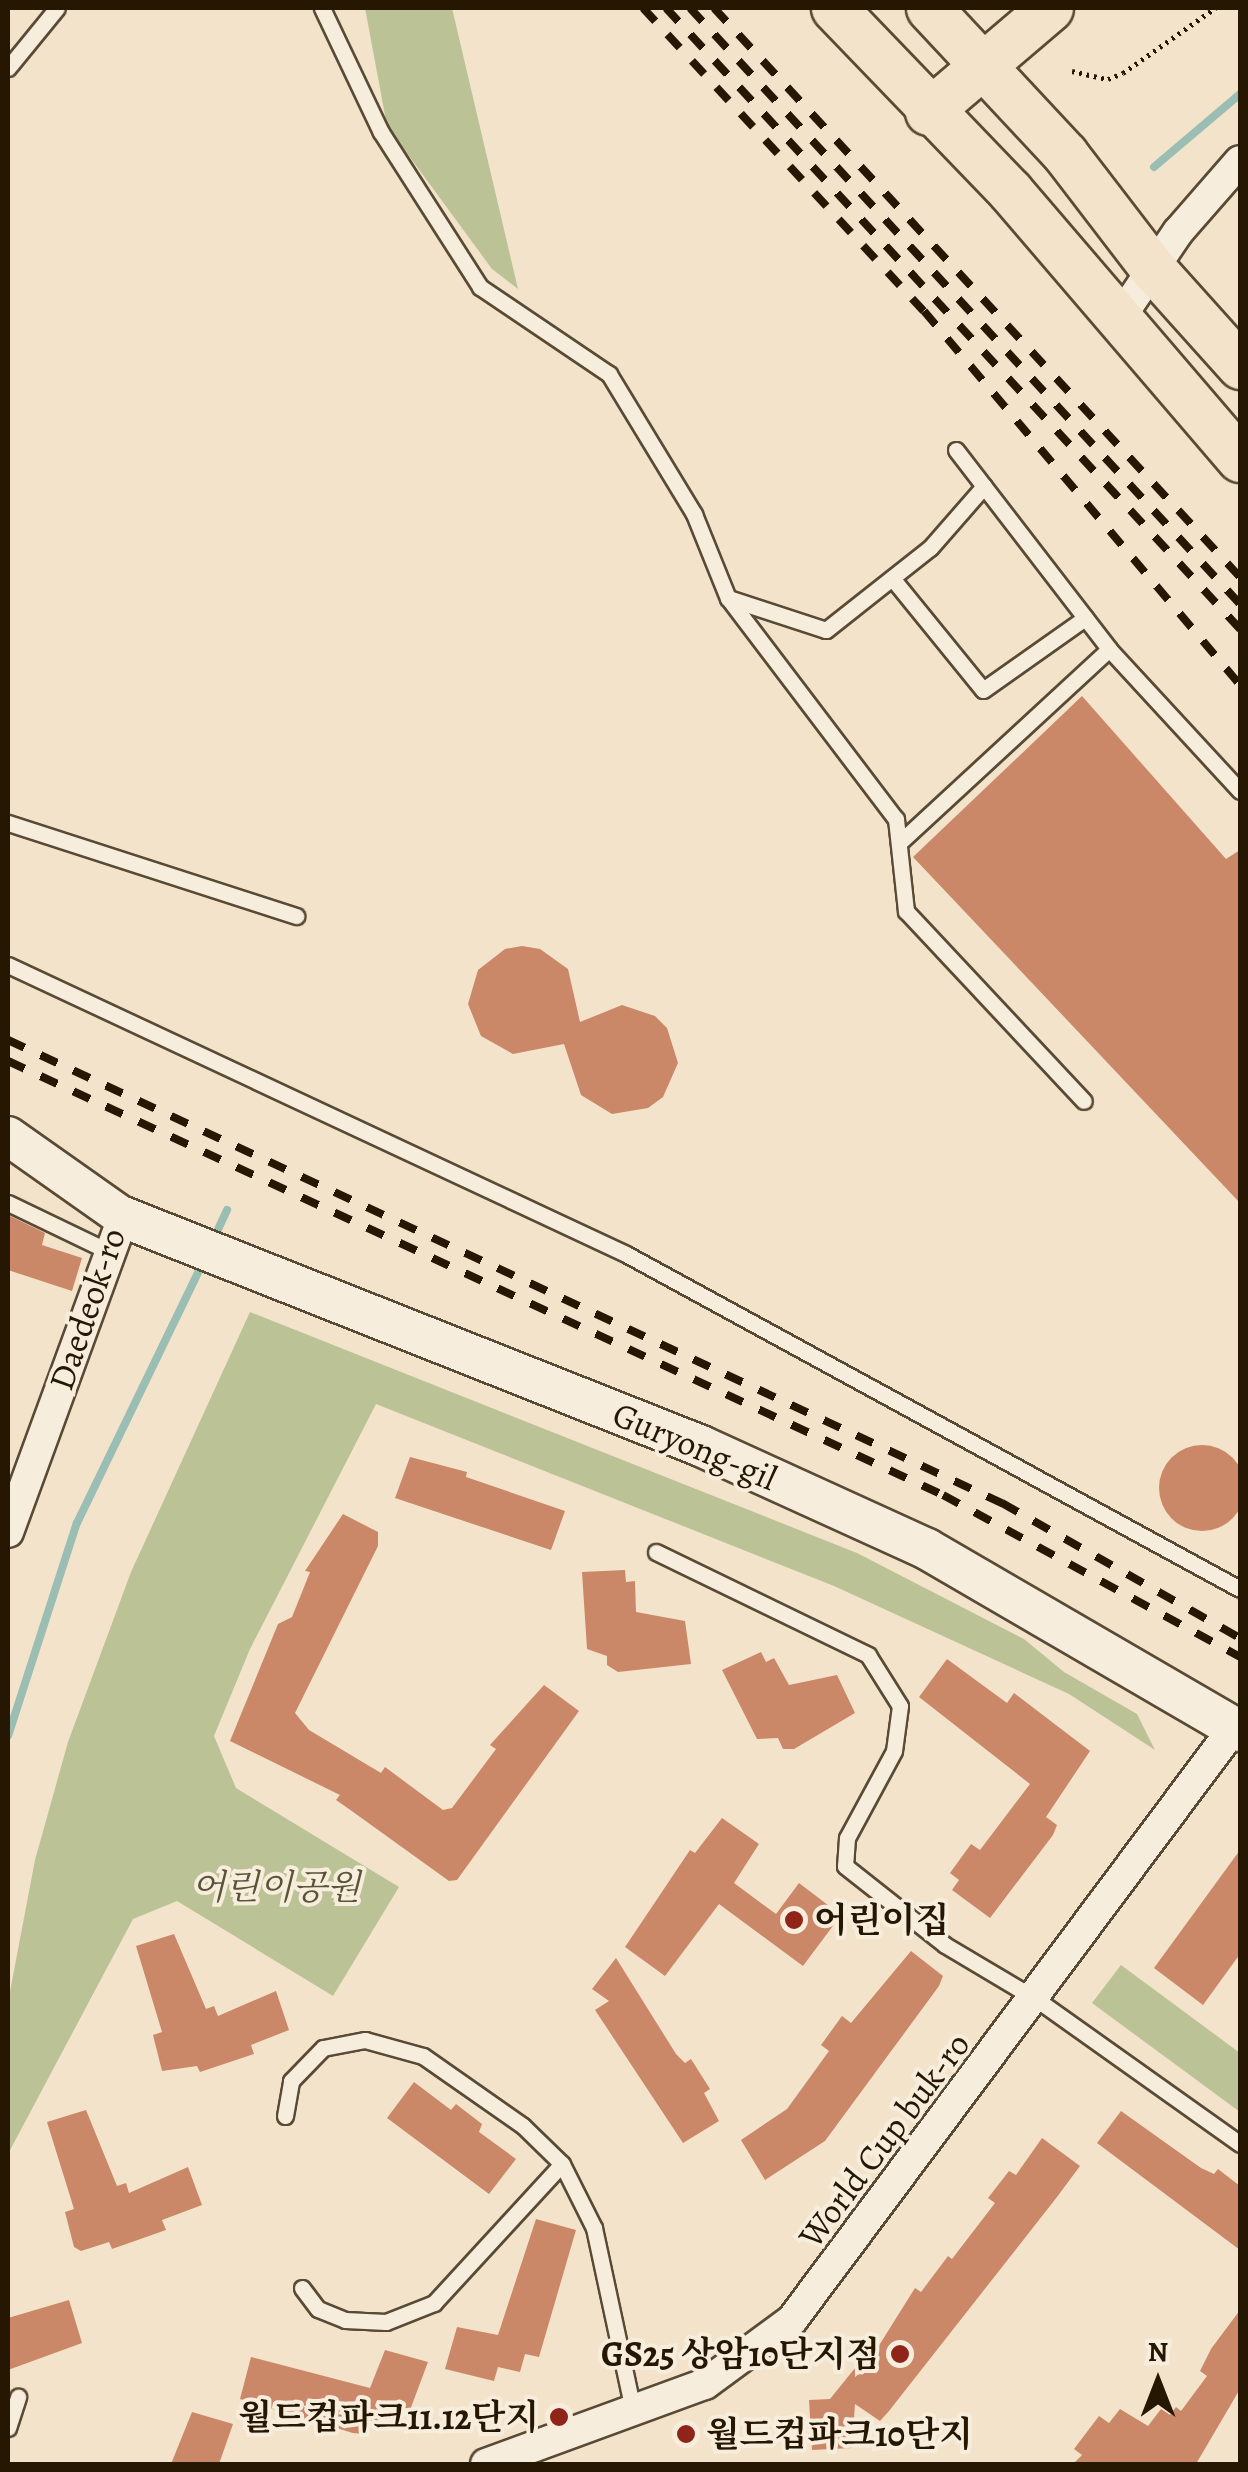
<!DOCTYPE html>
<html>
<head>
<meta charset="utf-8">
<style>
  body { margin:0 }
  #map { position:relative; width:1248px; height:2472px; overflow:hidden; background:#f3e3ca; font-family:Alegreya,"Noto Serif KR",serif }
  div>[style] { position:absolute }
  .green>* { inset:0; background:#bbc396 }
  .stream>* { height:8px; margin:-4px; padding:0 4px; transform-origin:4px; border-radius:4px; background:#9bbeb4 }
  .building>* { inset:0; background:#cb8868 }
  .round { border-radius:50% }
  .path>* { height:5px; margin-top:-2.5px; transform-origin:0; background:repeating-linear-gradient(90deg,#261703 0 2.5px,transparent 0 7.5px) }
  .roads { filter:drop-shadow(2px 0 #594a35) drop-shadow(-2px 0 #594a35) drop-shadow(0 2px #594a35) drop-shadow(0 -2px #594a35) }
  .service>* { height:15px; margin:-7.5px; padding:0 7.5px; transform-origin:7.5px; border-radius:7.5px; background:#f7eddd }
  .minor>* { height:30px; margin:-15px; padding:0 15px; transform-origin:15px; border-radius:15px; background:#f7eddd }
  .tertiary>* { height:38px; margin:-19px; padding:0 19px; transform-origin:19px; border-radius:19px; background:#f7eddd }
  .secondary>* { height:40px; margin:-20px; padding:0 20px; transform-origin:20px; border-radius:20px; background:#f7eddd }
  .primary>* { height:45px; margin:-22.5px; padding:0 22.5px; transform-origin:22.5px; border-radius:22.5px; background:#f3e3ca }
  .rail>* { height:8px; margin-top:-4px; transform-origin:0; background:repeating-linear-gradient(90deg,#261703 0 18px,transparent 0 36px) }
  .dots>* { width:28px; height:28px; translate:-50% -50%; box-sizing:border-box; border:5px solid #f7eddd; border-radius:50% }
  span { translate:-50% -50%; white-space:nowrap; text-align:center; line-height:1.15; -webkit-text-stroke:8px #f7eddd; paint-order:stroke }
  .street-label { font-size:35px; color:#261703 }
  .park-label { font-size:35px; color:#5a5336; font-style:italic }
  .poi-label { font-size:35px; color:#261703; font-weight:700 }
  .left { translate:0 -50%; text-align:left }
  .right { translate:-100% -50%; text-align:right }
  .frame { position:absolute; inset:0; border:10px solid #261703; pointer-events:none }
  .north { position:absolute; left:1108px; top:2332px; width:100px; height:100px; -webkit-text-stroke:8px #f7eddd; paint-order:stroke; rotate:0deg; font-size:28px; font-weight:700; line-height:40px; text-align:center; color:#261703 }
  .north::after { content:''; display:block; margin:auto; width:35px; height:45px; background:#261703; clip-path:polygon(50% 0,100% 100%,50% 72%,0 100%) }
</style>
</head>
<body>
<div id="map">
  <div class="green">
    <i style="clip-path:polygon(365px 8px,452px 8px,518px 289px,492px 269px,387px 126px)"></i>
    <i style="clip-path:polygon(250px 1312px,857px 1553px,1024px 1639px,1064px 1672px,1137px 1714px,1155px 1750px,1069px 1694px,834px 1586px,376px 1404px,250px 1649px,214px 1736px,236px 1788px,399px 1887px,333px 1996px,177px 1901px,133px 1919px,8px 2154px,8px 2002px,35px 1860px,68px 1742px,131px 1572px)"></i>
    <i style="clip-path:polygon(1121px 1965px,1240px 2053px,1240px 2112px,1092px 2003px)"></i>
  </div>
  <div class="stream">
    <i style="left:1154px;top:167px;width:113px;rotate:-40.3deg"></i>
    <i style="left:214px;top:1238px;width:31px;rotate:-65deg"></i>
    <i style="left:8px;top:1736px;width:224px;rotate:-72.1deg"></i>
    <i style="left:77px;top:1523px;width:292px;rotate:-64.2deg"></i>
  </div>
  <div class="building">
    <i style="clip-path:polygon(1082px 696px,1226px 859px,1240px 850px,1240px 1203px,913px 857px)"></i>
    <i style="clip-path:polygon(522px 946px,540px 949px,568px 969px,580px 1022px,622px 1005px,655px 1016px,667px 1028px,678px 1063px,663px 1097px,648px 1108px,612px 1114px,581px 1095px,564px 1044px,513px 1054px,481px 1036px,468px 1004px,478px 970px,505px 949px)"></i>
    <i style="clip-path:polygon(8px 1215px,45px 1233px,42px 1245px,82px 1258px,72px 1291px,8px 1270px)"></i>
    <i class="round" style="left:1159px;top:1445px;width:86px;height:86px"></i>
    <i style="clip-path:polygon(410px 1457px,467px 1472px,466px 1477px,565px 1511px,551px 1550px,395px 1498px)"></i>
    <i style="clip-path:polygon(343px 1514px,378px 1532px,378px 1546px,295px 1713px,309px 1730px,381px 1773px,385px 1767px,443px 1810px,452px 1808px,496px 1749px,490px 1745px,544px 1685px,579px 1711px,457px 1880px,449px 1881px,349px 1809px,336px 1800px,340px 1795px,230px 1741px,278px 1624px,292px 1617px,310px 1572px,305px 1571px)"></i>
    <i style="clip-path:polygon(625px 1570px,626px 1582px,635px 1581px,636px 1612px,685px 1621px,691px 1664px,618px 1672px,607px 1665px,607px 1656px,587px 1649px,582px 1572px)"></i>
    <i style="clip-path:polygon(761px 1652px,766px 1662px,774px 1658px,789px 1685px,837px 1675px,855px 1713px,794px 1749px,783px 1749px,778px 1738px,757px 1739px,722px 1670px)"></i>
    <i style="clip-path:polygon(947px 1659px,1007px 1703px,1014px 1693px,1090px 1751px,1046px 1817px,1057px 1825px,1053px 1835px,990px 1918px,952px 1890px,959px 1880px,950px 1873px,971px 1844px,980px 1850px,1030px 1784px,919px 1697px)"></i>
    <i style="clip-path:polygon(722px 1818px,759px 1844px,734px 1883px,776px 1914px,799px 1883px,841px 1915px,803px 1966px,719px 1904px,665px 1976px,625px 1947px,690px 1850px,695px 1853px)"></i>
    <i style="clip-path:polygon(1240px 1850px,1240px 1954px,1203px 2005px,1154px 1968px)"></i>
    <i style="clip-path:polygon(174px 1934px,206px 2009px,214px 2006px,218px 2016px,276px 1991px,289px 2030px,251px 2045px,254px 2054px,200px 2072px,197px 2066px,162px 2071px,153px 2035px,162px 2032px,136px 1946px)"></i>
    <i style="clip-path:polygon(911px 1951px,943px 1976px,939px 1986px,825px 2141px,765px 2180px,741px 2140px,787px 2109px,829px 2051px,821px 2045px,842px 2016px,851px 2023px)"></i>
    <i style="clip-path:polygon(616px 1958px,676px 2054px,685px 2063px,691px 2059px,710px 2089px,704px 2093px,719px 2121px,683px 2143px,595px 2010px,609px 2001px,592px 1989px)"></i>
    <i style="clip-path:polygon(414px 2082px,451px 2110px,456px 2104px,482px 2124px,479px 2132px,516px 2159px,489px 2194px,387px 2118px)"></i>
    <i style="clip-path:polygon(86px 2110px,117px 2186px,126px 2183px,129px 2193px,188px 2167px,202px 2205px,162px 2220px,166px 2230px,112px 2249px,109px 2242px,81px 2251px,74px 2247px,65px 2212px,74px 2209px,47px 2122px)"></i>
    <i style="clip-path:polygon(1121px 2111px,1201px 2168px,1214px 2174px,1218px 2169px,1240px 2186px,1240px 2250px,1097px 2143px)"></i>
    <i style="clip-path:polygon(1042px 2138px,1080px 2166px,1057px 2197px,889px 2411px,880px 2421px,855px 2404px,852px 2448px,812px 2450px,809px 2400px,830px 2399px,855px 2368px,855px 2377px,863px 2371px,915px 2288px,921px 2292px,948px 2256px,952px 2259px,995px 2203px,988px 2198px,1009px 2171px,1016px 2175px)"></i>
    <i style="clip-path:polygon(536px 2219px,576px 2230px,539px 2357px,525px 2354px,520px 2372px,498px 2367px,494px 2381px,445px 2369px,457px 2327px,498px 2335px)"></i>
    <i style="clip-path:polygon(69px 2300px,82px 2343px,8px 2370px,8px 2318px)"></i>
    <i style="clip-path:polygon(1240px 2310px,1240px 2389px,1196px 2464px,1073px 2464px,1082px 2455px,1074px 2449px,1099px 2416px,1109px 2423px,1120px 2409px,1148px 2426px,1161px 2409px,1170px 2415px,1176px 2407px,1181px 2411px,1207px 2376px,1200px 2371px,1211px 2349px)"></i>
    <i style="clip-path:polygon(385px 2350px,428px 2362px,410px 2410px,396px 2407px,390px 2426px,369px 2420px,365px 2434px,353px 2433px,240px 2399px,251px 2357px,370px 2388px)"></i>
    <i style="clip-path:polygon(192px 2412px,233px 2424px,219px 2464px,171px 2464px)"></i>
  </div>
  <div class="path">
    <i style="left:1072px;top:71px;width:37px;rotate:13deg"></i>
    <i style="left:1108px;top:79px;width:16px;rotate:-22deg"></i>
    <i style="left:1123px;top:73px;width:113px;rotate:-35.2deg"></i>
  </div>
  <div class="roads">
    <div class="service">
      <i style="left:322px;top:8px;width:137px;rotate:64.6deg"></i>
      <i style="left:381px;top:132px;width:184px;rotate:57.4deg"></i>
      <i style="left:480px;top:287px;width:156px;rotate:34deg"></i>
      <i style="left:609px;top:374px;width:164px;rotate:58.7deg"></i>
      <i style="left:694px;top:514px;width:91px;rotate:68deg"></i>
      <i style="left:728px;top:598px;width:278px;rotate:52.8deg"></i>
      <i style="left:896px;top:819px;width:93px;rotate:83.8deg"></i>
      <i style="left:906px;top:911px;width:260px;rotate:46.9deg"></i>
      <i style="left:8px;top:68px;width:77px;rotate:-50.8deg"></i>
      <i style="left:956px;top:450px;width:251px;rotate:52.4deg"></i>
      <i style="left:1109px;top:649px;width:193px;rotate:47.3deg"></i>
      <i style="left:892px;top:578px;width:144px;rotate:50.9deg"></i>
      <i style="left:983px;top:690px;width:125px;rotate:-35.2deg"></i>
      <i style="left:728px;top:598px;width:103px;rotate:18.1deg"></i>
      <i style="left:826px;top:630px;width:132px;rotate:-38.3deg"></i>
      <i style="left:930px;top:548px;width:82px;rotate:-48.9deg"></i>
      <i style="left:8px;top:823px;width:303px;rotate:17.9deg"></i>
      <i style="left:899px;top:843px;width:286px;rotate:-42.7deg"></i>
      <i style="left:8px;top:965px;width:682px;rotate:25.06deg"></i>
      <i style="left:626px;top:1254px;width:699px;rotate:28.62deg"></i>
      <i style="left:8px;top:1203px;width:113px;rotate:25.7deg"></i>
      <i style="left:656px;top:1552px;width:236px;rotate:25.9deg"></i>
      <i style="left:868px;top:1655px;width:60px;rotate:57.9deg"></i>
      <i style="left:900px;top:1706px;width:45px;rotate:97.6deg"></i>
      <i style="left:894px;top:1751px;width:99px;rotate:118.4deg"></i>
      <i style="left:847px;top:1838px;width:28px;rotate:94deg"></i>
      <i style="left:845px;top:1866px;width:127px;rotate:38.3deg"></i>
      <i style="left:945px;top:1945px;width:106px;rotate:30.7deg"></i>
      <i style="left:1036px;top:1999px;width:250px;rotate:35.4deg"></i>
      <i style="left:285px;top:2116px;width:36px;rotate:-80deg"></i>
      <i style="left:291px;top:2081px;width:46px;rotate:-45.9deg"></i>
      <i style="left:323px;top:2048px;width:43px;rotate:-10.8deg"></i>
      <i style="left:365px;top:2040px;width:60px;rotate:15.4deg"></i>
      <i style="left:423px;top:2056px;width:122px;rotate:35deg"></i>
      <i style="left:523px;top:2126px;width:54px;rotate:44.3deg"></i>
      <i style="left:562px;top:2164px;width:72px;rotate:63.4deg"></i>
      <i style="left:594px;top:2228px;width:190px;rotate:77.9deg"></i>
      <i style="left:302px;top:2288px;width:26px;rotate:53deg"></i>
      <i style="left:318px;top:2309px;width:29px;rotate:22deg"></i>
      <i style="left:345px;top:2320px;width:41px;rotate:2.8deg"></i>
      <i style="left:386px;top:2322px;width:52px;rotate:-21.6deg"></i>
      <i style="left:434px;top:2303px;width:189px;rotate:-47.4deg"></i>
      <i style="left:8px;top:2428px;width:33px;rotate:-72deg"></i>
    </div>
    <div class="minor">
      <i style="left:1117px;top:322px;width:109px;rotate:-55.9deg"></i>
      <i style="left:1178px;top:232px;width:94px;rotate:-48.9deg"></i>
      <i style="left:8px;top:1532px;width:335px;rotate:-69.9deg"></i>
      <i style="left:486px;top:2464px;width:233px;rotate:-20.1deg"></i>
      <i style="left:705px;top:2384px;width:108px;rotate:-36.3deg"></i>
      <i style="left:792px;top:2320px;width:741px;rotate:-53.28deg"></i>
    </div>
    <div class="tertiary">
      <i style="left:8px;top:1136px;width:141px;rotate:35.2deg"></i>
    </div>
    <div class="secondary">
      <i style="left:123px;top:1217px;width:622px;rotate:21.61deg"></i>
      <i style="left:701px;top:1446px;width:248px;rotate:24.5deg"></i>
      <i style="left:927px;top:1549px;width:362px;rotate:30.2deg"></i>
    </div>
    <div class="primary">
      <i style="left:834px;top:8px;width:254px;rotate:46.1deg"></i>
      <i style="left:1010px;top:191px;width:353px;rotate:49.4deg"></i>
      <i style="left:929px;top:8px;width:200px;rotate:47deg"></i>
      <i style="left:1065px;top:154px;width:146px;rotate:52.5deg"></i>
      <i style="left:1154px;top:270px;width:129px;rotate:48.1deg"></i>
      <i style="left:928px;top:112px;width:160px;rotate:-40.4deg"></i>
    </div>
  </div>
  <div class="rail">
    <i style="left:643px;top:8px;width:413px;rotate:47.2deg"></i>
    <i style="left:924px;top:311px;width:490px;rotate:49.8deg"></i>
    <i style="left:666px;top:8px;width:846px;rotate:47.25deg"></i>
    <i style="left:690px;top:8px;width:811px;rotate:47.3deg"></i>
    <i style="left:714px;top:8px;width:775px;rotate:47.25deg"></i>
    <i style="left:8px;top:1040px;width:1097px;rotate:24.98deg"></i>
    <i style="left:1002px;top:1503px;width:274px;rotate:29.6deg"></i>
    <i style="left:8px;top:1061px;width:1031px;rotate:24.9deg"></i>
    <i style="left:943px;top:1495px;width:338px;rotate:28.6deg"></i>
  </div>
  <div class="dots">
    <i style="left:794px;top:1920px;background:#8f2418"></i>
    <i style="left:900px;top:2354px;background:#8f2418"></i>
    <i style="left:559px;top:2417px;background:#8f2418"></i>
    <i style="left:686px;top:2434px;background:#8f2418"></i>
  </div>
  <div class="street-label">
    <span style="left:87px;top:1309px;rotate:-71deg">Daedeok-ro</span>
    <span style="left:695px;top:1446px;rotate:23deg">Guryong-gil</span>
    <span style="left:884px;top:2140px;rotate:-53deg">World Cup buk-ro</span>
  </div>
  <div class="park-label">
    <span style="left:276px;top:1887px">어린이공원</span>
  </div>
  <div class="poi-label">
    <span class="left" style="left:814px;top:1920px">어린이집</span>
    <span class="right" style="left:880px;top:2354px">GS25 상암10단지점</span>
    <span class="right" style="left:539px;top:2417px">월드컵파크11.12단지</span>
    <span class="left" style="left:706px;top:2434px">월드컵파크10단지</span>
  </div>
  <div class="frame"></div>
  <div class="north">N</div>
</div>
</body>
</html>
